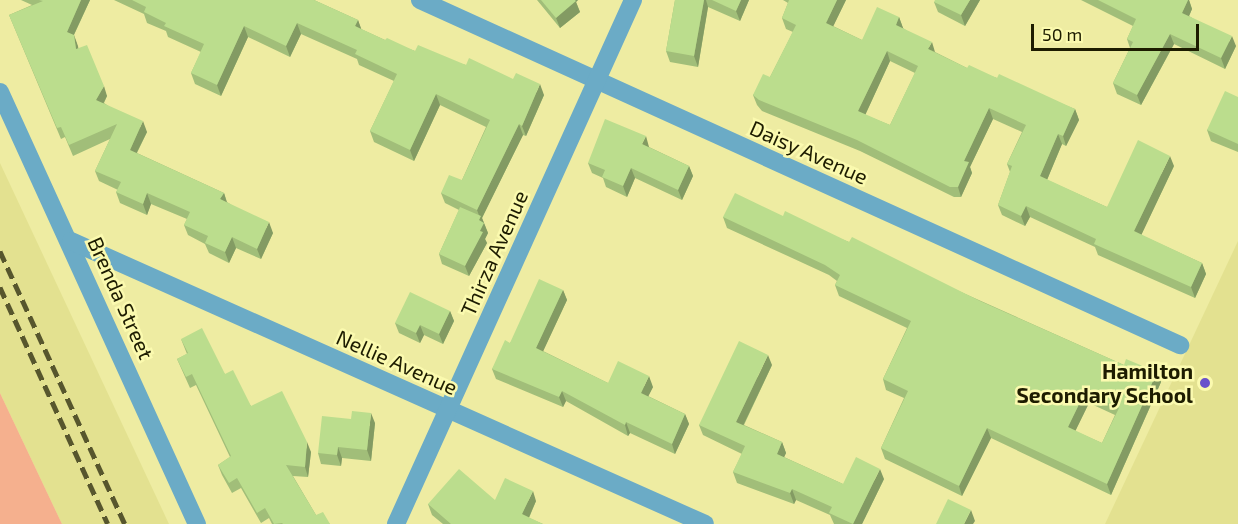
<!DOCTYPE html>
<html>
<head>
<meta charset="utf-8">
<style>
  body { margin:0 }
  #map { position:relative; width:1238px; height:524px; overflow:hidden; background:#eeeca2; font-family:"Exo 2",sans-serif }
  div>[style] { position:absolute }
  .built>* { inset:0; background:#e3e190 }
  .green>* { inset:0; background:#f5b08e }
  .minor>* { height:18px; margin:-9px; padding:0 9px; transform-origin:9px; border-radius:9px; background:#6babc6 }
  .rail>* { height:4.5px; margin-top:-2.25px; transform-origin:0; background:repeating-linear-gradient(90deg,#57562d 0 12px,transparent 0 18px) }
  .wall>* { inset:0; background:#a1be79 }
  .shaded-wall>* { inset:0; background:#839b63 }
  .building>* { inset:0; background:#bbdd8d }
  .dots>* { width:16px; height:16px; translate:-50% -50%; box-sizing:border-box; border:3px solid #fbfaaf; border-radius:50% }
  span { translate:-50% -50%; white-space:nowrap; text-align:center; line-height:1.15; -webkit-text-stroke:5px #fbfaaf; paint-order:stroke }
  .street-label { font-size:21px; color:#1d1c00 }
  .poi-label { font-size:21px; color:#1d1c00; font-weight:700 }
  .right { translate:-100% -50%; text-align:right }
  .scale { position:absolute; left:1031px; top:24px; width:168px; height:27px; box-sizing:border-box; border:3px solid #1d1c00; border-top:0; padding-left:8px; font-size:18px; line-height:21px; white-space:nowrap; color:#1d1c00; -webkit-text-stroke:4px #fbfaaf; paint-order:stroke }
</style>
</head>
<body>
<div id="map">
  <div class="built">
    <i style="clip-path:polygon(0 163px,169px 524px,62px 524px,0 393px)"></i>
    <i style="clip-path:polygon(1238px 241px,1238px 524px,1105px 524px)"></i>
  </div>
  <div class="green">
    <i style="clip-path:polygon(0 393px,62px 524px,0 524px)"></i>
  </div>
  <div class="minor">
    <i style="left:420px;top:0;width:835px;rotate:24.42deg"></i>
    <i style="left:0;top:92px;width:475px;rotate:65.5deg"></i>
    <i style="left:71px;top:241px;width:694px;rotate:24.05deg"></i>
    <i style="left:396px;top:524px;width:575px;rotate:-65.66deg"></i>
  </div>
  <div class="rail">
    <i style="left:0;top:251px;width:300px;rotate:65.4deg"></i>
    <i style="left:0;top:287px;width:260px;rotate:65.5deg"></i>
  </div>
  <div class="wall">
    <i style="clip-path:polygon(21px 0,90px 0,74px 35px,78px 48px,107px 96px,104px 103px,147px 132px,137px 153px,224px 193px,227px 202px,273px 233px,261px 259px,236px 248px,229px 263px,209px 253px,205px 244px,188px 235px,184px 225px,187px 219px,151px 204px,147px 215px,120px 203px,116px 192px,118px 190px,99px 181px,95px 171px,110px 139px,73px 156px,65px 137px,61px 139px,9px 15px,32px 5px)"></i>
    <i style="clip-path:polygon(114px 0,314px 0,358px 20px,361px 29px,385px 40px,415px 51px,466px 65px,544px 95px,526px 136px,523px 135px,482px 218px,488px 233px,485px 239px,487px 243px,469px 276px,442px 264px,439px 254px,459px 210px,445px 203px,441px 193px,462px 180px,486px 127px,440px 105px,414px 161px,374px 142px,370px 131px,394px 81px,359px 65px,357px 59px,301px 34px,290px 57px,248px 37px,221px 96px,195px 84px,191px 73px,201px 52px,168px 37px,166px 31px,147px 23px,144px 14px)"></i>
    <i style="clip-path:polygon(537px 0,578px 0,576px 2px,580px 12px,560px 28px)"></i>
    <i style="clip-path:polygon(675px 0,749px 0,740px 21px,708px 7px,698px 67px,670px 62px,666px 51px)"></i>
    <i style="clip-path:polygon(evenodd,783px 0,846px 0,833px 26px,862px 40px,899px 17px,903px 28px,935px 52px,967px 68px,997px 78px,1075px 109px,1079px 120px,1066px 146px,1062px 144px,1047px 180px,1107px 207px,1174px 166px,1141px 235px,1202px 263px,1206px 274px,1195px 298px,1098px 255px,1095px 247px,1030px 217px,1025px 226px,1002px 215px,998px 205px,1010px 172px,1007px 164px,1022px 132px,993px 119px,970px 167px,972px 173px,961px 197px,954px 197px,860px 151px,762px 111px,757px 105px,753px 95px,770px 77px,793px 32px,786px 29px,782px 18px,788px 3px,783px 0,890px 61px,915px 73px,890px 125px,865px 115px,890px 61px)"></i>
    <i style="clip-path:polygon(980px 0,965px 26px,938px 12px,934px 2px)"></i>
    <i style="clip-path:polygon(1081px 0,1189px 0,1192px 9px,1189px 16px,1236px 46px,1225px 69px,1174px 44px,1141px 105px,1117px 94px,1113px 83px,1130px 48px,1127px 39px,1133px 26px)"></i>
    <i style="clip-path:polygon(1238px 97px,1238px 152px,1211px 141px,1207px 130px)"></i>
    <i style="clip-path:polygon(649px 147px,689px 166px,693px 176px,682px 200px,635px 178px,627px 197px,606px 187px,603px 178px,592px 173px,588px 163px)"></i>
    <i style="clip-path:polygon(evenodd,783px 216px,849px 242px,1124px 365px,1157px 372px,1161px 382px,1111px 495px,991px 438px,962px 496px,885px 459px,881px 448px,904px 398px,886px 390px,883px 379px,907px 328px,839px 296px,835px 285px,837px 281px,829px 275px,727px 228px,723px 217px,783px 216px,1089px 403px,1115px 415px,1102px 443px,1075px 431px,1089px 403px)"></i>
    <i style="clip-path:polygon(563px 290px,567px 300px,543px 351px,608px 383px,653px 387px,648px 396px,685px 414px,689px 424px,675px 454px,630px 433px,628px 436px,566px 401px,563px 407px,496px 379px,492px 369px,510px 343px)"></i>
    <i style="clip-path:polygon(450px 311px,454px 321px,443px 344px,424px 335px,420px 343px,399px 333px,395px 323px)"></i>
    <i style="clip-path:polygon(181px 339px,225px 374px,251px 406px,311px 452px,308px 477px,293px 476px,316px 515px,330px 524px,272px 524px,269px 518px,261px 523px,241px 488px,232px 493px,222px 475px,218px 465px,230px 457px,196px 385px,190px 388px,177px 359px,187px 354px)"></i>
    <i style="clip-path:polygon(772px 365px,744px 425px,782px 442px,786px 453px,784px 457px,843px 484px,884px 479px,862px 524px,834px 524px,830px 515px,796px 500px,794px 504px,737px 483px,733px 472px,742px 454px,703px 435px,699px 425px)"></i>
    <i style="clip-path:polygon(375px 423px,371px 461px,342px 458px,341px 466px,321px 464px,318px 453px)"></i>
    <i style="clip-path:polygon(495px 500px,536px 501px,529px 518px,543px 524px,443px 524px,432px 515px,428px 504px)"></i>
  </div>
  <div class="shaded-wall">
    <i style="clip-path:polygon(81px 0,90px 0,70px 43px,67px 32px)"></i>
    <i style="clip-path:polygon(572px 0,578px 0,576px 2px,580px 12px,560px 28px,556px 18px)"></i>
    <i style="clip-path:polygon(704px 0,706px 0,708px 7px,698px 67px,694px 56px)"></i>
    <i style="clip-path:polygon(741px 0,749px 0,740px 21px,736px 11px)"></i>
    <i style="clip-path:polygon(837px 0,846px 0,830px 33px,826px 23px)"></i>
    <i style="clip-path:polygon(970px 0,980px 0,965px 26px,961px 15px)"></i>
    <i style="clip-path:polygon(1188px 0,1189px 0,1192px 9px,1186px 23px,1182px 13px)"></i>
    <i style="clip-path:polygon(899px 17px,903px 28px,899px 35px,896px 25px)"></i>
    <i style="clip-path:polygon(358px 20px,362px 31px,355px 26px)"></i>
    <i style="clip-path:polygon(297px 23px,301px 34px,290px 57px,286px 46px)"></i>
    <i style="clip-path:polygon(244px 26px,248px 37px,221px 96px,217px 85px)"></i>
    <i style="clip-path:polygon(1170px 34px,1174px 44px,1141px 105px,1137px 95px)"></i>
    <i style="clip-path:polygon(74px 35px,78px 46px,80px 60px,76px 49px)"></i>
    <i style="clip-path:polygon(1232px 36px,1236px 46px,1225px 69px,1221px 58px)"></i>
    <i style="clip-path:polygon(932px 42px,935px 52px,928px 49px)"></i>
    <i style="clip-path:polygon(887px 51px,890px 61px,862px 122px,858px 111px)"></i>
    <i style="clip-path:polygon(540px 84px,544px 95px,526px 136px,522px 126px)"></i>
    <i style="clip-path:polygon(104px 86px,107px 96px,100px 110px,96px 100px)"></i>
    <i style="clip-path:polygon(436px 94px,440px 105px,414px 161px,410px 150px)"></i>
    <i style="clip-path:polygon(989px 108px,993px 119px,970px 167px,972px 173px,961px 197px,958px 187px,964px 161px)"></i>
    <i style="clip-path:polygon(1075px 109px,1079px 120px,1066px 146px,1063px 136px)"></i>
    <i style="clip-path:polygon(143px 121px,147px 132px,133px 160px,130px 150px)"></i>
    <i style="clip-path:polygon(519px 124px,523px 135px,482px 218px,488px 233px,485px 239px,487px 243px,469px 276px,465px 266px,480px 231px,479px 220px,480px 218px,477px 210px)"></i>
    <i style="clip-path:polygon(1058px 134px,1062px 144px,1044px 187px,1040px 176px)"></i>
    <i style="clip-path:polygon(646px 136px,649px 147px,646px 155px,642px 144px)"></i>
    <i style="clip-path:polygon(1170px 156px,1174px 166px,1138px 242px,1134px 231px)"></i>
    <i style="clip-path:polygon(689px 166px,693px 176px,682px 200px,678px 190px)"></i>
    <i style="clip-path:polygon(631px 168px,635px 178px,627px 197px,623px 186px)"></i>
    <i style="clip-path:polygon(147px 193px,151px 204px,147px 215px,143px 204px)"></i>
    <i style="clip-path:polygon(224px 193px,227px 203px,220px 199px)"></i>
    <i style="clip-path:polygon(1026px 206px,1030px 217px,1025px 226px,1021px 216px)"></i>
    <i style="clip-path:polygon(269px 222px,273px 233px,261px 259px,257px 249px)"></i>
    <i style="clip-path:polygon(232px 237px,236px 248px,229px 263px,225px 252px)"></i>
    <i style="clip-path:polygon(1202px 263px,1206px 274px,1195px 298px,1191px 287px)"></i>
    <i style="clip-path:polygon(563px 290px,567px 300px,540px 358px,536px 348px)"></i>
    <i style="clip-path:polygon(450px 311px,454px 321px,443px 344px,439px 334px)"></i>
    <i style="clip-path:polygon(420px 325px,424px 335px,420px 343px,416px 333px)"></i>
    <i style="clip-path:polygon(768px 355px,772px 365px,740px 432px,736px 422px)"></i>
    <i style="clip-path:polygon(1157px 372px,1161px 382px,1111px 495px,1107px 484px)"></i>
    <i style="clip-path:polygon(649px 376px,653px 387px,645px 403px,641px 393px)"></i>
    <i style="clip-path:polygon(562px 391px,566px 401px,563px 407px,559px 397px)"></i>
    <i style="clip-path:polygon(1085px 392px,1089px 403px,1072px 438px,1068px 427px)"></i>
    <i style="clip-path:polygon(371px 413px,375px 423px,371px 461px,367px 450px)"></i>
    <i style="clip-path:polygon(685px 414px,689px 424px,675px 454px,672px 444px)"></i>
    <i style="clip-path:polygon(626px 422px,630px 433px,628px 436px,625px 425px)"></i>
    <i style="clip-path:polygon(987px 428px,991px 438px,962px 496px,959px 486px)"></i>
    <i style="clip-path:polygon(307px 442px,311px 452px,308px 477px,305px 467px)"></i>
    <i style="clip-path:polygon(782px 442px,786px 453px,781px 464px,777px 454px)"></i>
    <i style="clip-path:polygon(338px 447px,342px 458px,341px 466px,337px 455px)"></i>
    <i style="clip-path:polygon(880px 469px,884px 479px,862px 524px,853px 524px)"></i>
    <i style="clip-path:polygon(792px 489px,796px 500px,794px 504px,790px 493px)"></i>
    <i style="clip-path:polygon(533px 491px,536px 501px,526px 524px,522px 514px)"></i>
    <i style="clip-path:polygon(971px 510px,975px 521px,973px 524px,964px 524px)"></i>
  </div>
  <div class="building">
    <i style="clip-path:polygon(39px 0,81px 0,67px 32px,74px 35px,76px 49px,87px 45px,104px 86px,96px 100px,143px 121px,130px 150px,224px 193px,220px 199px,269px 222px,257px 249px,232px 237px,225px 252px,205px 243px,208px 236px,184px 225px,190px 212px,147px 193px,143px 204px,116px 192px,121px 182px,95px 171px,117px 124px,69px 145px,61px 127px,57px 128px,9px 15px,43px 1px)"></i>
    <i style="clip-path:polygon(132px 0,314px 0,358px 20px,355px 26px,385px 40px,387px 38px,415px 51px,418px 45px,466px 65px,469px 58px,513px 79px,516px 73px,540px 84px,522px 126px,519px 124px,477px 210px,441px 193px,449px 175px,462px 180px,490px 120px,436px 94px,410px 150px,370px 131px,397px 74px,355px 54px,357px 50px,297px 23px,286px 46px,244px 26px,217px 85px,191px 73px,204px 44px,164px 26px,166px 23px,144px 12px,146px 7px)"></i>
    <i style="clip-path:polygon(541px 0,575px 0,576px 1px,556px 18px)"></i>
    <i style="clip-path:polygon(675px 0,704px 0,694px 56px,666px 51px)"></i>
    <i style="clip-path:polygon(712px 0,741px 0,736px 11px)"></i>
    <i style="clip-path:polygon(evenodd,789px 0,837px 0,826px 23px,862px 40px,877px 7px,899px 17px,896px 25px,932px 42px,928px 49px,967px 68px,969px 65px,997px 78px,999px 74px,1075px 109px,1063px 136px,1058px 134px,1040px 176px,1107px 207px,1138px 140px,1170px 156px,1134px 231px,1202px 263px,1191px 287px,1094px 244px,1096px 239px,1026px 206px,1021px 216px,998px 205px,1012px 166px,1007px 164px,1026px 125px,989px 108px,964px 161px,969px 162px,958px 187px,950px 187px,857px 140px,759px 100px,753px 95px,763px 74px,770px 77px,796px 25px,782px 18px,789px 0,887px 51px,918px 66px,890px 125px,858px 111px,887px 51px)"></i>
    <i style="clip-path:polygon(935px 0,970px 0,961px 15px,934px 2px)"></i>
    <i style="clip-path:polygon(1098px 0,1188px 0,1182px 13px,1232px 36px,1221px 58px,1170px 34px,1137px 95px,1113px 83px,1133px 42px,1127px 39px,1136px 19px)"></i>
    <i style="clip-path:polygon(1225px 91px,1238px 97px,1238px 144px,1207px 130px)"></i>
    <i style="clip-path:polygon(605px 119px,646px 136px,642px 144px,689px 166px,678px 190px,631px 168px,623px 186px,602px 177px,605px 170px,588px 163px)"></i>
    <i style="clip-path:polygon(evenodd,735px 193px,783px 216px,785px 211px,849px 242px,852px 237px,980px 301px,1124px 365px,1126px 359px,1157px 372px,1107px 484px,987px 428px,959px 486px,881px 448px,908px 391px,883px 379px,911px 321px,835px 285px,840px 275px,825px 265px,723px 217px,735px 193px,1085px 392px,1119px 408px,1102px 443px,1068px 427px,1085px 392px)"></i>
    <i style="clip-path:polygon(460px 207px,481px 216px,479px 220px,484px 223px,480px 231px,483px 232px,465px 266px,439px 254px)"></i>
    <i style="clip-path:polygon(539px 279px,563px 290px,536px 348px,608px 383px,618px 361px,649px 376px,641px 393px,685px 414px,672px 444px,626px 422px,625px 425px,562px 391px,559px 397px,492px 369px,505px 340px,510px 343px)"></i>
    <i style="clip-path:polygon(410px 292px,450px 311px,439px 334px,420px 325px,416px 333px,395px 323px)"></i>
    <i style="clip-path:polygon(202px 328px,225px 374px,233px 370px,251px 406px,282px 391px,307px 442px,305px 467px,286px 465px,316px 515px,323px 512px,330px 524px,283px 524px,282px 523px,274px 524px,265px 508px,257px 513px,237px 478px,229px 483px,218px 465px,231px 456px,192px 374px,186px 377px,177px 359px,188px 353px,181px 339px)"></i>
    <i style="clip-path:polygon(739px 341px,768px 355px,736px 422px,782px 442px,777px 454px,843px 484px,856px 457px,880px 469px,853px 524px,829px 513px,832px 507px,792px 489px,790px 493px,733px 472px,745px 446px,699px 425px)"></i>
    <i style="clip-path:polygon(352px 411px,371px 413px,367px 450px,338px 447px,337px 455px,318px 453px,322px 416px,351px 419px)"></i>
    <i style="clip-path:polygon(459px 469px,495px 500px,505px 478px,533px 491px,522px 514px,543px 524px,451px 524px,428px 504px)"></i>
    <i style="clip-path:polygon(948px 499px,971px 510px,964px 524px,936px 524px)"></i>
  </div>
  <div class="dots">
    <i style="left:1205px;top:383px;background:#6952cb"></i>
  </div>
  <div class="street-label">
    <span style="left:809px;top:152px;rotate:24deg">Daisy Avenue</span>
    <span style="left:494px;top:253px;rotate:-66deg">Thirza Avenue</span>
    <span style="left:121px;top:298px;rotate:66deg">Brenda Street</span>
    <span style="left:397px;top:362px;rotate:24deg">Nellie Avenue</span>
  </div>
  <div class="poi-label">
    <span class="right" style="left:1193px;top:383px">Hamilton<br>Secondary School</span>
  </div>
  <div class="scale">50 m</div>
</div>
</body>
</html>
